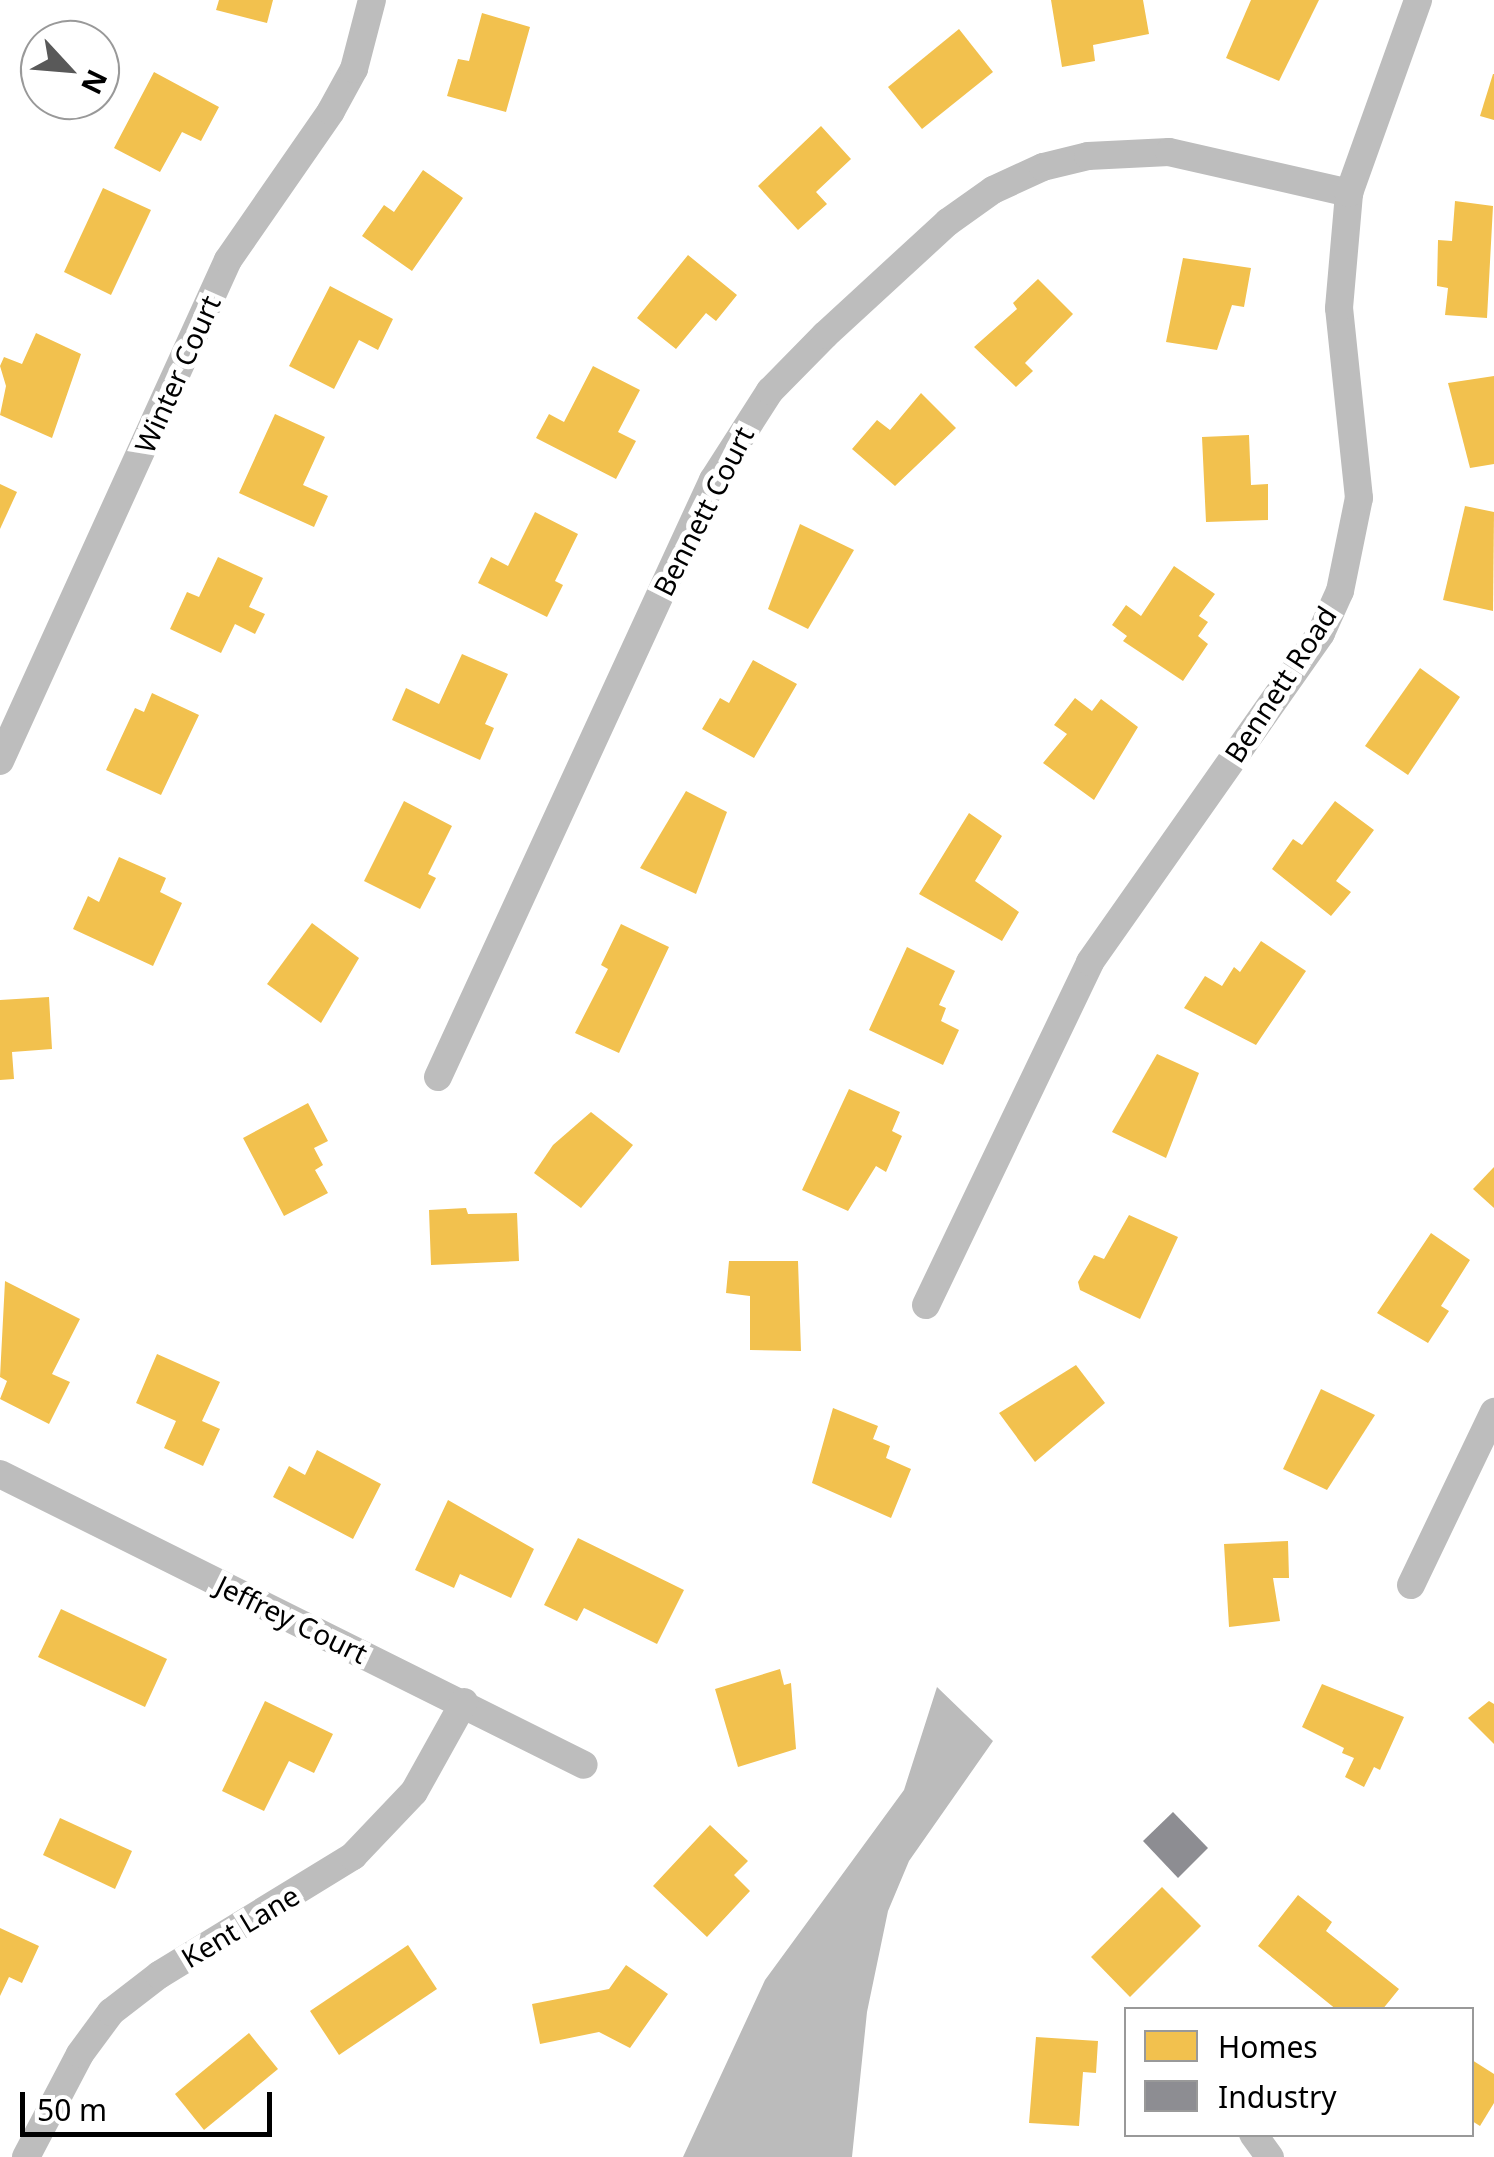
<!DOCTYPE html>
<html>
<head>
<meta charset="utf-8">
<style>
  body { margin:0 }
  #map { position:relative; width:1494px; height:2157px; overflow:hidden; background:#fff; font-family:"Noto Sans",sans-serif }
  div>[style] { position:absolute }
  .water>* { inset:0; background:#bbb }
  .homes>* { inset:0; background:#f2c14e }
  .industry>* { inset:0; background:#8d8d92 }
  .minor>* { height:28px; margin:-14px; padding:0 14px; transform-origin:14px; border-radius:14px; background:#bdbdbd }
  span { translate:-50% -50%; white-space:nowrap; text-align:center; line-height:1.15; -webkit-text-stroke:10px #fff; paint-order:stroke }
  .street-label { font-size:28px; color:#000 }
  .legend { position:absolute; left:1124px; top:2007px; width:350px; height:130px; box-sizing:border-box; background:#fff; border:2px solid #999; margin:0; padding:12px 18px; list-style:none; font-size:30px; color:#000 }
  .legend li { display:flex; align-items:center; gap:20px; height:50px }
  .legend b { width:50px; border:2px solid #999 }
  .north { position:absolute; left:20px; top:20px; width:100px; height:100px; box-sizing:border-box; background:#fff; border:2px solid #999; border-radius:50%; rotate:116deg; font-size:28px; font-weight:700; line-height:40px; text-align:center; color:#000 }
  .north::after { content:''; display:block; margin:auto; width:35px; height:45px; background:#595959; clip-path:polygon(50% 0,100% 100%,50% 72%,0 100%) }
  .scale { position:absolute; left:20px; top:2092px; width:252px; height:45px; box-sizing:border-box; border:5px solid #000; border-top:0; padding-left:12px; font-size:30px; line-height:35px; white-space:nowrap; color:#000; -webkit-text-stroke:8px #fff; paint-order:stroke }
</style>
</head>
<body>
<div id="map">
  <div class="water">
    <i style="clip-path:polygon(937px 1687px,993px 1741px,909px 1861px,888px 1911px,867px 2012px,852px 2157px,683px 2157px,765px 1980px,904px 1790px)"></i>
  </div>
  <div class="homes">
    <i style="clip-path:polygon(219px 0,273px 0,267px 23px,216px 10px)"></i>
    <i style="clip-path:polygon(1051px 0,1143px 0,1149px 34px,1093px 45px,1095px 61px,1062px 67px)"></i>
    <i style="clip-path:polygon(1251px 0,1319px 0,1279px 81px,1226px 58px)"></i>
    <i style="clip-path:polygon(482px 13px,530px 27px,506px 112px,447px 96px,458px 59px,469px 61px)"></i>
    <i style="clip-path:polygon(959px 29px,993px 72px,922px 129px,888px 87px)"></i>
    <i style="clip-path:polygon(154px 72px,219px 107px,201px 141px,182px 132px,160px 172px,114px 148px)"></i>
    <i style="clip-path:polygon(1493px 74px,1494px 74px,1494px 120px,1480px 116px)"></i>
    <i style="clip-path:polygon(821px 126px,851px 159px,816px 192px,827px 204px,798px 230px,758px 186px)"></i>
    <i style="clip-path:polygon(423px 170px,463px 198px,412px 271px,362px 236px,384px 205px,394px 212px)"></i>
    <i style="clip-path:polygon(103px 188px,151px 210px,111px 295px,64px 272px)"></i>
    <i style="clip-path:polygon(1455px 201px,1493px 206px,1487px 318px,1445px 315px,1448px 288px,1437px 286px,1438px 240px,1452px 241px)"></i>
    <i style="clip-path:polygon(688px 255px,737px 295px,716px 321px,706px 313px,676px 349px,637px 318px)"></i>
    <i style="clip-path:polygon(1183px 258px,1251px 268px,1244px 307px,1232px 305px,1217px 350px,1166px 342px)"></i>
    <i style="clip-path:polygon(1038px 279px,1073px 314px,1025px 363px,1033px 371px,1016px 387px,974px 347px,1017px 309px,1013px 303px)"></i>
    <i style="clip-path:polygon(330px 286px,393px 319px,378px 350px,359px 340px,334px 389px,289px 366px)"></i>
    <i style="clip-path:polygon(36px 333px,81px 354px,52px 438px,0 415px,6px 386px,0 366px,4px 357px,22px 364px)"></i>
    <i style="clip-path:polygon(593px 366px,640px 390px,618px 432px,636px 441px,616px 479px,536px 438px,549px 414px,564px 422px)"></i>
    <i style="clip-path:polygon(1494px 376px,1494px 464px,1470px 468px,1448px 383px)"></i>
    <i style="clip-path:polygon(921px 393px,956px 428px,895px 486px,852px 449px,877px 420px,890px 430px)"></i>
    <i style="clip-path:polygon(275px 414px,325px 437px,303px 485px,328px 496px,314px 527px,239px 493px)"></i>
    <i style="clip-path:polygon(1249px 435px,1251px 485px,1268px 484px,1268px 520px,1206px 522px,1202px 437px)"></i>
    <i style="clip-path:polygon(0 484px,17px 492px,0 529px)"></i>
    <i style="clip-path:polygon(1465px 506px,1494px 512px,1493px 611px,1443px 600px)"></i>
    <i style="clip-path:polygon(535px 512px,578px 534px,555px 581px,563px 585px,547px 617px,478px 583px,491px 557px,508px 566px)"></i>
    <i style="clip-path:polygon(800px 524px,854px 550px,808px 629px,768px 609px)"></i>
    <i style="clip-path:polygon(218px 557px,263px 578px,249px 607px,265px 614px,255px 634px,235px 624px,221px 653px,170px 629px,187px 592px,199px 597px)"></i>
    <i style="clip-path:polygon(1174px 566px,1215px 594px,1199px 616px,1208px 622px,1198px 636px,1208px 644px,1183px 681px,1123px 641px,1127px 636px,1112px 625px,1126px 605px,1141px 616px)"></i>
    <i style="clip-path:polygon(462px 654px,508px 674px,485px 724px,494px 728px,480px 760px,392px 720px,406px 688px,439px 704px)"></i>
    <i style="clip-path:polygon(753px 660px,797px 684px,754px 758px,702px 729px,720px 698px,729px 703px)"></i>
    <i style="clip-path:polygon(1420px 668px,1460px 697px,1408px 775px,1365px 746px)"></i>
    <i style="clip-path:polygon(152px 693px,199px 715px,161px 795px,106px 770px,135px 708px,144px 712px)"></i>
    <i style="clip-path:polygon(1075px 698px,1092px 711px,1101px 699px,1138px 727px,1094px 800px,1043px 763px,1067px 734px,1054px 725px)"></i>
    <i style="clip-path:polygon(686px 791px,727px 812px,696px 894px,640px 868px)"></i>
    <i style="clip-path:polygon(404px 801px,452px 826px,428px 874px,436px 878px,420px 909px,364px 881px)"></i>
    <i style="clip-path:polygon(1335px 801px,1374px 830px,1336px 881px,1351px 892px,1331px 916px,1272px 869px,1293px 839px,1302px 845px)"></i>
    <i style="clip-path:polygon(969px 813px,1002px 836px,975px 881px,1019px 912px,1002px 941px,919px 894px)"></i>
    <i style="clip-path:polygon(119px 857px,166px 878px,160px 892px,182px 903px,153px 966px,73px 929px,88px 896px,99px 902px)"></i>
    <i style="clip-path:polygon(312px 923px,359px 958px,321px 1023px,267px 984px)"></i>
    <i style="clip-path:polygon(621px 924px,669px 947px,619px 1053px,575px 1033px,608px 969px,601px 965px)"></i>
    <i style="clip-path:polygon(1261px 941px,1306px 971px,1256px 1045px,1184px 1008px,1205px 976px,1222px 986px,1234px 967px,1240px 972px)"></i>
    <i style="clip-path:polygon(907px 947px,955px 971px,939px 1005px,946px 1008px,941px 1021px,959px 1030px,943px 1065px,869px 1030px)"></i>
    <i style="clip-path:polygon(49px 997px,52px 1049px,12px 1052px,14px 1079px,0 1080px,0 1000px)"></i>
    <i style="clip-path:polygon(1157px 1054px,1199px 1073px,1166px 1158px,1112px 1132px)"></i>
    <i style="clip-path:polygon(849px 1089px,900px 1112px,892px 1131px,902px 1136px,886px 1172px,876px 1166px,848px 1211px,802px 1190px)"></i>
    <i style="clip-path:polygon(308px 1103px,328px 1141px,314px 1148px,323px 1165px,315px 1170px,328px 1193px,284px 1216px,243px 1138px)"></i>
    <i style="clip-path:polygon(591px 1112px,633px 1145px,581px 1208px,534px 1173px,553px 1145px)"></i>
    <i style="clip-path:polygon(1494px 1167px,1494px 1208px,1473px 1189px)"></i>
    <i style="clip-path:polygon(466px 1208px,468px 1214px,517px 1213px,519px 1261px,431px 1265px,429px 1210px)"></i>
    <i style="clip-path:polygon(1129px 1215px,1178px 1237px,1140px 1319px,1080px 1290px,1078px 1282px,1094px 1255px,1104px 1259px)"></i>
    <i style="clip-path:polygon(1431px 1233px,1470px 1260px,1441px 1306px,1449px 1311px,1428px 1343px,1377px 1313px)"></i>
    <i style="clip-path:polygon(729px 1261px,798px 1261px,801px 1351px,750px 1350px,750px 1296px,726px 1293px)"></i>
    <i style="clip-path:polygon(5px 1281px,80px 1319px,52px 1374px,70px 1382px,49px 1424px,0 1399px,7px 1381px,0 1377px)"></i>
    <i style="clip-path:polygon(157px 1354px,220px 1382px,202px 1421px,220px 1429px,203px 1466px,164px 1448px,176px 1421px,136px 1403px)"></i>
    <i style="clip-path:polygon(1076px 1365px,1105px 1403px,1035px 1462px,999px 1413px)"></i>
    <i style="clip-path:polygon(1321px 1389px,1375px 1415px,1327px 1490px,1283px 1469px)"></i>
    <i style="clip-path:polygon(833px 1408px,878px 1426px,873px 1439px,890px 1446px,886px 1458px,911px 1469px,891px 1518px,812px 1483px)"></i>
    <i style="clip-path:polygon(317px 1450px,381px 1484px,353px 1539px,273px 1497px,289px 1466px,305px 1475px)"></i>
    <i style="clip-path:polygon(448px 1500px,534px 1549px,511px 1598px,460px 1574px,454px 1588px,415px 1570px)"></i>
    <i style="clip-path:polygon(578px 1538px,684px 1590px,657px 1644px,584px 1608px,577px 1621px,544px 1605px)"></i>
    <i style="clip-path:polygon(1288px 1541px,1289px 1578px,1273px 1578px,1280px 1621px,1229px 1627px,1224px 1544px)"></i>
    <i style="clip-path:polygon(61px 1609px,167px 1659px,145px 1707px,38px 1657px)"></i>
    <i style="clip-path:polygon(780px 1669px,784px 1685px,791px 1683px,796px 1749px,738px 1767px,715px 1689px)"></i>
    <i style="clip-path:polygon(1322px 1684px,1404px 1717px,1380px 1770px,1374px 1767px,1364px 1787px,1345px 1777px,1354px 1758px,1342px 1753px,1344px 1748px,1302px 1727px)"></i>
    <i style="clip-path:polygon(265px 1701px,333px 1734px,314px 1773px,289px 1761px,264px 1811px,222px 1791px)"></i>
    <i style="clip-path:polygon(1489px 1701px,1494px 1704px,1494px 1744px,1468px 1718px)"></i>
    <i style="clip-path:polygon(60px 1818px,132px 1851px,115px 1889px,43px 1855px)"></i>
    <i style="clip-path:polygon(710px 1825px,748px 1861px,734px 1875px,750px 1891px,707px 1937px,653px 1886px)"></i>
    <i style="clip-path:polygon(1162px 1887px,1201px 1926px,1130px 1997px,1091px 1957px)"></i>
    <i style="clip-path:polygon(1298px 1895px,1332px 1922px,1326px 1931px,1399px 1989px,1382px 2010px,1337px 2010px,1258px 1946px)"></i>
    <i style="clip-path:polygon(0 1928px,39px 1946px,22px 1983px,9px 1977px,0 1996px)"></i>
    <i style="clip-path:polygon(408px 1945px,437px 1989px,339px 2055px,310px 2011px)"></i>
    <i style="clip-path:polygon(626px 1965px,668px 1994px,630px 2048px,599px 2032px,540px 2044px,532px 2004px,609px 1989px)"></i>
    <i style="clip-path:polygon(249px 2033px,278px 2069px,204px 2130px,175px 2094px)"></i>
    <i style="clip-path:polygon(1036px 2037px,1098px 2041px,1096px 2073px,1083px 2072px,1079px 2126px,1029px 2123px)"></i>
    <i style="clip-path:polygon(1472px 2060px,1494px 2074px,1494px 2103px,1480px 2126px,1472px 2121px)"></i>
  </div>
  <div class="industry">
    <i style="clip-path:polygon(1173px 1812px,1208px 1848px,1178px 1878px,1143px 1841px)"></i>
  </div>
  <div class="minor">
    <i style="left:0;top:761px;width:550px;rotate:-65.53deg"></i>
    <i style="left:228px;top:260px;width:181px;rotate:-55.3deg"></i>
    <i style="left:331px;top:111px;width:48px;rotate:-61.3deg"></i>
    <i style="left:354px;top:69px;width:71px;rotate:-75.4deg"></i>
    <i style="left:438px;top:1077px;width:657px;rotate:-65.27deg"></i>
    <i style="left:713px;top:480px;width:106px;rotate:-57.4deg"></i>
    <i style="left:770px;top:391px;width:78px;rotate:-45.5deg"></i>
    <i style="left:825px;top:335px;width:167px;rotate:-42.6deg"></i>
    <i style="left:948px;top:222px;width:55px;rotate:-35.4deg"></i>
    <i style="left:993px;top:190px;width:55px;rotate:-24.7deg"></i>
    <i style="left:1043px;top:167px;width:46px;rotate:-13.7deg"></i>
    <i style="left:1088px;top:156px;width:81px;rotate:-2.8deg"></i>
    <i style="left:1169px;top:152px;width:185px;rotate:12.8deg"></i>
    <i style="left:926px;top:1305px;width:380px;rotate:-64.4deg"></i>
    <i style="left:1090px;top:962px;width:402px;rotate:-54.9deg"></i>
    <i style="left:1321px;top:633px;width:46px;rotate:-65.7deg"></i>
    <i style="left:1340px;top:591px;width:95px;rotate:-78.5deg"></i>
    <i style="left:1359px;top:498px;width:191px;rotate:-96deg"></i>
    <i style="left:1339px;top:308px;width:115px;rotate:-85deg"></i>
    <i style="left:1349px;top:193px;width:205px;rotate:-70.3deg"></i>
    <i style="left:0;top:1474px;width:652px;rotate:26.49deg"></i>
    <i style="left:1411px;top:1585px;width:192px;rotate:-64.4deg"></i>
    <i style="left:1253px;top:2134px;width:29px;rotate:54deg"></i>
    <i style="left:26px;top:2157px;width:116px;rotate:-62.3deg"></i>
    <i style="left:80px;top:2054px;width:52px;rotate:-53.6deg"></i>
    <i style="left:111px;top:2012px;width:61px;rotate:-37.6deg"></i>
    <i style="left:159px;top:1975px;width:228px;rotate:-31.5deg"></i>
    <i style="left:353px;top:1856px;width:88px;rotate:-46.4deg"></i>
    <i style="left:414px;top:1792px;width:103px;rotate:-60.9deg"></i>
  </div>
  <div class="street-label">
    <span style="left:177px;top:374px;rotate:-66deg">Winter Court</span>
    <span style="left:703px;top:511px;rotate:-63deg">Bennett Court</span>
    <span style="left:1280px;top:684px;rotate:-57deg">Bennett Road</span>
    <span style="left:292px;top:1619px;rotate:26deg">Jeffrey Court</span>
    <span style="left:240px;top:1926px;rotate:-31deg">Kent Lane</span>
  </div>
  <ul class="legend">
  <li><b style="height:28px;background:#f2c14e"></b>Homes</li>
  <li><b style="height:28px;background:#8d8d92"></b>Industry</li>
  </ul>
  <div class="north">N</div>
  <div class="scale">50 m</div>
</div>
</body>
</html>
